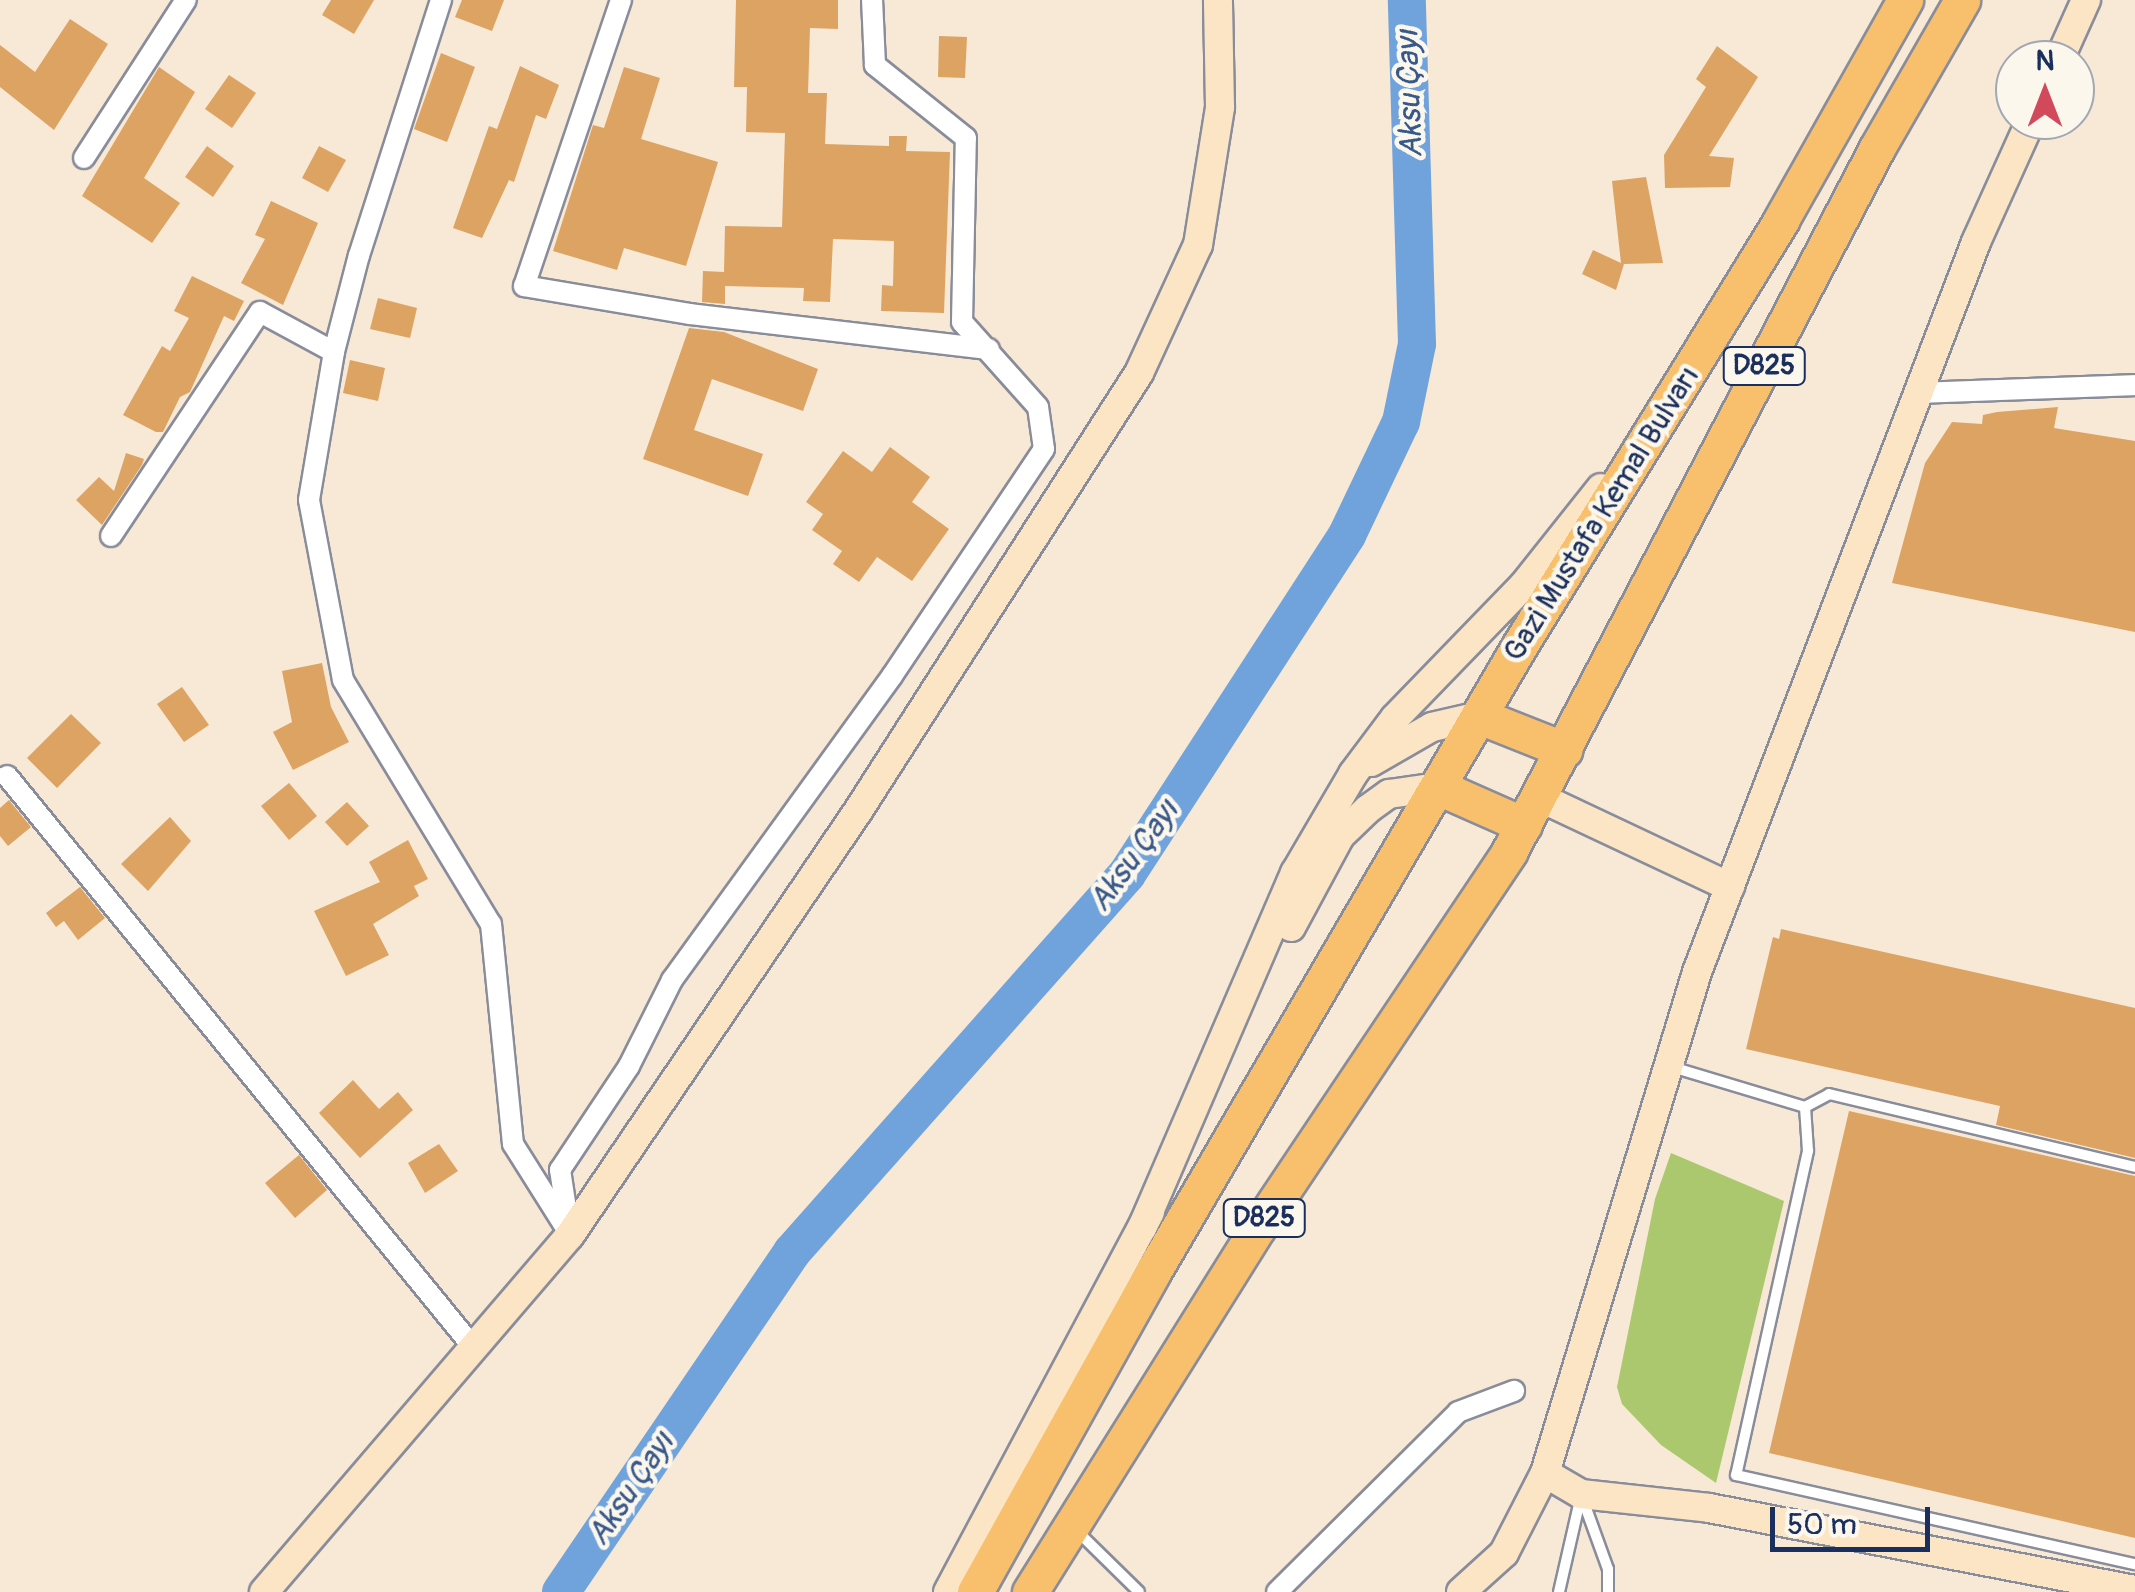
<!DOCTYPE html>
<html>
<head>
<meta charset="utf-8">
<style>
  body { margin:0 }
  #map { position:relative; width:2135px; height:1592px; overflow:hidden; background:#f7e9d5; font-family:Pangolin,sans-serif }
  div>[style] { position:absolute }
  .green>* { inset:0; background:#acc86f }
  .river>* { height:38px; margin:-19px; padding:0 19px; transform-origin:19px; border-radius:19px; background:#70a3dc }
  .building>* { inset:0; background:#dda363 }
  .roads { filter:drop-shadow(2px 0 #898c9a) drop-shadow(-2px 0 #898c9a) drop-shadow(0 2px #898c9a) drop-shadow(0 -2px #898c9a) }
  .lane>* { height:10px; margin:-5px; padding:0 5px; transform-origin:5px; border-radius:5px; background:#fff }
  .street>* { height:20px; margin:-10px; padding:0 10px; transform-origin:10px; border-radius:10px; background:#fff }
  .secondary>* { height:28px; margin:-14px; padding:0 14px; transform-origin:14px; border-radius:14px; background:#fce5c4 }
  .highway>* { height:35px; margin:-17.5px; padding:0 17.5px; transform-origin:17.5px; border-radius:17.5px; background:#f8bf6c }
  span { translate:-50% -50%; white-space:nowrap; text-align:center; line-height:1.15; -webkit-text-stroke:9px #fbf7ec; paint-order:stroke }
  .shield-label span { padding:2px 8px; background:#fbf7ec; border:2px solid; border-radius:8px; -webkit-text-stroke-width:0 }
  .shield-label { font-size:28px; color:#1b2f5e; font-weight:700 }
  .street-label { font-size:30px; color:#1b2f5e }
  .water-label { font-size:32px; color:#39588a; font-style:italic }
  .north { position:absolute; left:1995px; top:40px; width:100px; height:100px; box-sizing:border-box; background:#fbf7ec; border:2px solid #a1a7b3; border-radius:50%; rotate:0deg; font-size:28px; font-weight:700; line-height:40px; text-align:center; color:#1b2f5e }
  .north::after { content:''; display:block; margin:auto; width:35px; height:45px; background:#d1495b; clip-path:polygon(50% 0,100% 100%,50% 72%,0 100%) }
  .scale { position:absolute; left:1770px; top:1507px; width:160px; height:45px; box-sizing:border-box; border:5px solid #1b2f5e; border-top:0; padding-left:12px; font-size:30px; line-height:35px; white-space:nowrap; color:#1b2f5e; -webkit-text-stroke:8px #fbf7ec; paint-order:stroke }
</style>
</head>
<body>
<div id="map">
  <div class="green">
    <i style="clip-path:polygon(1671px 1153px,1784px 1201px,1716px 1483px,1661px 1445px,1622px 1404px,1617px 1387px,1655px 1199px)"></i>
  </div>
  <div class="river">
    <i style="left:561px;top:1592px;width:411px;rotate:-55.8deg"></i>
    <i style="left:792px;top:1252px;width:505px;rotate:-48.45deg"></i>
    <i style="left:1127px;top:874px;width:404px;rotate:-57deg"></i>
    <i style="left:1347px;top:535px;width:125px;rotate:-64.5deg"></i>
    <i style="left:1401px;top:422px;width:80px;rotate:-78.4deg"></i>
    <i style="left:1417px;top:344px;width:344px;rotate:-91.7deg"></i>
  </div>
  <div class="building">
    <i style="clip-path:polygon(331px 0,374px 0,354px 34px,322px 15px)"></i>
    <i style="clip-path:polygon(462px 0,504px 0,492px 31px,455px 17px)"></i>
    <i style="clip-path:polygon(736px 0,838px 0,838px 29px,810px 28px,808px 93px,827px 93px,825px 144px,889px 146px,889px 136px,907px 136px,906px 151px,950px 152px,944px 313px,881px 311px,882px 285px,893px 286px,894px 241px,833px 239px,830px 302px,803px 301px,804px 288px,725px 286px,725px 304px,702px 302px,703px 271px,724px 272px,725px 226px,782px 227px,785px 133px,746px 132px,747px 87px,734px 87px)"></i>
    <i style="clip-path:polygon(70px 19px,108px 44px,54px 130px,0 87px,0 45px,35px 72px)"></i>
    <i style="clip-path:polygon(939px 36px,967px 37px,965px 78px,938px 77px)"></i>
    <i style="clip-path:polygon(1717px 46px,1758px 77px,1709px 156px,1734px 158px,1730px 187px,1665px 188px,1664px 155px,1706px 87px,1696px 79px)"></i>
    <i style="clip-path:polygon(441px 53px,475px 67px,447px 142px,414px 129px)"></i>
    <i style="clip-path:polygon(520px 66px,559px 85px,546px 119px,536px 115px,514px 182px,509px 180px,482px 238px,453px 228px,489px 126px,497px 129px)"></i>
    <i style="clip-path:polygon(159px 67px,195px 92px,144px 178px,180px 203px,152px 243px,82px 196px)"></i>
    <i style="clip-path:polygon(624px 67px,660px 78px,641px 139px,718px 162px,686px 266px,624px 248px,617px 270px,553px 251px,593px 125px,604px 128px)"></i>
    <i style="clip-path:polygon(229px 75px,256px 93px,232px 128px,205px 109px)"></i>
    <i style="clip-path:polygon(207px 146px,234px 166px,213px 197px,185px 177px)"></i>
    <i style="clip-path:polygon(319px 146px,346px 160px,328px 192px,302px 178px)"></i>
    <i style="clip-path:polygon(1646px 177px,1663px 263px,1624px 264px,1616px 290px,1582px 274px,1593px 250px,1621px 263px,1612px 181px)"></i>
    <i style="clip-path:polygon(271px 201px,318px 223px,283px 305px,241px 283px,265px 239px,255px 235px)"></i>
    <i style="clip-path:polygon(192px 276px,244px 301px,234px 321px,224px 316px,190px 392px,180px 397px,163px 432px,156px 432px,123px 415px,162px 346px,170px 351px,189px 318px,174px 311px)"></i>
    <i style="clip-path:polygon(378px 298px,417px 308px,410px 338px,370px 329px)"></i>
    <i style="clip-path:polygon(689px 328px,724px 332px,818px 369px,803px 411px,712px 379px,694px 430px,763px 454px,748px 496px,643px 459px)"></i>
    <i style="clip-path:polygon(350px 360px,385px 368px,378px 401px,343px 393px)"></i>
    <i style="clip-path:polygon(2058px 407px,2054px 428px,2135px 441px,2135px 632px,1892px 583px,1925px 463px,1952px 422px,1982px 424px,1983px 415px,1997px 412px)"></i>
    <i style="clip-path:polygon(890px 447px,930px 477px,912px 502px,949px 529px,912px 581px,877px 557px,859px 582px,833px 564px,842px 551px,812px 530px,823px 514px,806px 502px,843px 451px,872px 472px)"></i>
    <i style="clip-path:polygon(126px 453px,144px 459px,142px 465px,102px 525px,76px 500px,99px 477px,114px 491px)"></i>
    <i style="clip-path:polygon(322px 663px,331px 707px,349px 742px,293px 770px,273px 732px,292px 722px,282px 671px)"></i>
    <i style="clip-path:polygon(182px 687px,209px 725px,184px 742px,157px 704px)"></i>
    <i style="clip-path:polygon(71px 714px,101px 743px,57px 788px,27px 758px)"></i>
    <i style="clip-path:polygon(289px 783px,317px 816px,289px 840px,261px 806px)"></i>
    <i style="clip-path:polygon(9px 800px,31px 827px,8px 846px,0 836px,0 808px)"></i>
    <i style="clip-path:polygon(347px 802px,369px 826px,347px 846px,325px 822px)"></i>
    <i style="clip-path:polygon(170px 817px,191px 841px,148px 891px,121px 864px)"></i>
    <i style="clip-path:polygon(408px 840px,428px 879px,414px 886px,419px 896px,373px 924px,389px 955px,346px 976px,314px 911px,380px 882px,369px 862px)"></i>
    <i style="clip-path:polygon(80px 887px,105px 918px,78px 940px,64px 921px,56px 927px,46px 913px)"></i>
    <i style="clip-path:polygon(1781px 929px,2135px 1008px,2135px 1158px,1996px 1125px,2000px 1106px,1746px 1049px,1773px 937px,1779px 939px)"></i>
    <i style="clip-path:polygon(353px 1080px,379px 1109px,398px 1092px,413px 1110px,360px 1158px,319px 1113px)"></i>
    <i style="clip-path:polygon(1849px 1111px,2135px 1176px,2135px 1538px,1769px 1453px)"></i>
    <i style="clip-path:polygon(439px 1144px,458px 1171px,425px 1193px,408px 1163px)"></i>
    <i style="clip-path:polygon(299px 1155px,327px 1190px,295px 1218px,265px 1183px)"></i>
  </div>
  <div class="roads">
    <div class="lane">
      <i style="left:1672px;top:1067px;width:139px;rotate:16.7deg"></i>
      <i style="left:1805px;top:1107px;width:27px;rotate:-28deg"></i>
      <i style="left:1829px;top:1094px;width:315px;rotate:13.4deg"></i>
      <i style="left:1805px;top:1107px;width:44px;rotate:86.1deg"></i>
      <i style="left:1808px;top:1151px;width:332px;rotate:102.5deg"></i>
      <i style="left:1736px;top:1475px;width:409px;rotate:12.6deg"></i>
      <i style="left:1583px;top:1500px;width:73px;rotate:70.1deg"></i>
      <i style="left:1608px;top:1569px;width:23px;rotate:90deg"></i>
      <i style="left:1076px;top:1530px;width:88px;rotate:44.5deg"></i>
      <i style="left:1559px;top:1592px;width:98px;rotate:-77.1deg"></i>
    </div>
    <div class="street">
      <i style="left:441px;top:0;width:268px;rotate:107.8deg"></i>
      <i style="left:359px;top:255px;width:100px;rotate:104.5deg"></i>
      <i style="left:334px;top:352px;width:150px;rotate:99.6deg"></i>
      <i style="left:309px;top:500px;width:183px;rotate:79.3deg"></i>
      <i style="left:343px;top:680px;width:285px;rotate:58.8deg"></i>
      <i style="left:491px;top:924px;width:221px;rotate:84.3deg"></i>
      <i style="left:513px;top:1144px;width:96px;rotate:57.8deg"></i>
      <i style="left:621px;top:0;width:302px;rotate:108.7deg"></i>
      <i style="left:524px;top:286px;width:168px;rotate:9.6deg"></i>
      <i style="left:690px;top:314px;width:301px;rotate:6.7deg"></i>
      <i style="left:84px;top:158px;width:188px;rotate:-57.2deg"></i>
      <i style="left:1920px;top:393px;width:215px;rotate:-2.1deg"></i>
      <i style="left:111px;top:536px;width:269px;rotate:-56.4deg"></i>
      <i style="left:260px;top:312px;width:84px;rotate:28.4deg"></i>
      <i style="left:7px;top:776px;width:737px;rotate:50.78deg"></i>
      <i style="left:570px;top:1235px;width:66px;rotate:-98.7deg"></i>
      <i style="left:560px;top:1170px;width:125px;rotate:-56.4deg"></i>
      <i style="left:629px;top:1066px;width:96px;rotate:-63.4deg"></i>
      <i style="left:672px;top:980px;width:375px;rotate:-54.1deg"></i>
      <i style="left:892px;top:676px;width:273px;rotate:-56.2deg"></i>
      <i style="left:1044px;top:449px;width:42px;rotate:-98.1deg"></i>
      <i style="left:1038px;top:407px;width:114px;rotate:-131.8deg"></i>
      <i style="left:962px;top:322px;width:184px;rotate:-88.8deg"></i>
      <i style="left:966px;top:138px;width:117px;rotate:-141.3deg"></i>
      <i style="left:875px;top:65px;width:65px;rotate:-92.6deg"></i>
      <i style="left:1277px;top:1592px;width:255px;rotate:-44.8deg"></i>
      <i style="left:1458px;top:1412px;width:60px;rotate:-20.6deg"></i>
    </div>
    <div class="secondary">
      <i style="left:2059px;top:60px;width:66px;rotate:-65.8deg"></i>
      <i style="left:1371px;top:762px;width:70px;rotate:-29.8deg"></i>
      <i style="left:1432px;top:727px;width:48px;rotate:-13.2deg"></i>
      <i style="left:1539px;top:797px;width:211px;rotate:25.2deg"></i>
      <i style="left:1291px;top:927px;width:103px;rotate:-61.7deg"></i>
      <i style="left:1340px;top:836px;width:39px;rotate:-44deg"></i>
      <i style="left:1368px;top:809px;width:26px;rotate:-36deg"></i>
      <i style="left:1389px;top:794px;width:49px;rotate:-8.1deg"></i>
      <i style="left:1142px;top:1228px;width:387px;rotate:-66.7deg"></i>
      <i style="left:1295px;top:873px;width:115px;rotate:-59.6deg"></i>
      <i style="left:1353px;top:774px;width:70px;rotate:-53.1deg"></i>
      <i style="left:1395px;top:718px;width:184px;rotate:-45.9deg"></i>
      <i style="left:1523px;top:586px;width:125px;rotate:-51.5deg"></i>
      <i style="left:1545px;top:1473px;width:42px;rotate:30.3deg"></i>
      <i style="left:1581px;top:1494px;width:129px;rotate:6.2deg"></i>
      <i style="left:1709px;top:1508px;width:434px;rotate:10.9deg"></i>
      <i style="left:264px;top:1592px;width:470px;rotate:-49.4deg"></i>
      <i style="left:570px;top:1235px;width:513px;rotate:-55.81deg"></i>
      <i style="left:858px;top:811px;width:520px;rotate:-57.32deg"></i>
      <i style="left:1139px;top:373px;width:141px;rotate:-65.3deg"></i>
      <i style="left:1198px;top:245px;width:140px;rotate:-80.9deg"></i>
      <i style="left:1220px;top:107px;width:107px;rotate:-91.1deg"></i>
      <i style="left:948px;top:1592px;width:430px;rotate:-62deg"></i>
      <i style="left:1461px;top:1592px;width:58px;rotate:-42.2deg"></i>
      <i style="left:1504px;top:1553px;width:90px;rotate:-62.9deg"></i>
      <i style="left:1545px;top:1473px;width:524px;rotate:-73.12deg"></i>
      <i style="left:1697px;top:972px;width:781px;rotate:-69.08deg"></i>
      <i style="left:1976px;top:242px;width:134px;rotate:-65.7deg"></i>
    </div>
    <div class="highway">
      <i style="left:1479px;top:716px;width:92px;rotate:21.6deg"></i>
      <i style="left:1438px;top:787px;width:94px;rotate:23.8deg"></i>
      <i style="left:975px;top:1592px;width:366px;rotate:-60.9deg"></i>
      <i style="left:1153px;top:1272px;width:727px;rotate:-59.66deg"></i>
      <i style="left:1520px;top:645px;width:499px;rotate:-58.4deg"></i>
      <i style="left:1781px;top:220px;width:253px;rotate:-60.6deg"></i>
      <i style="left:1030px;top:1592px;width:432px;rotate:-58deg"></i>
      <i style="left:1259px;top:1226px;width:450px;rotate:-56.2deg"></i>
      <i style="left:1509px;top:852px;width:794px;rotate:-62.4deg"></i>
      <i style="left:1877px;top:148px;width:171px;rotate:-60.1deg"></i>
    </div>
  </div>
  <div class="shield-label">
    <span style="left:1764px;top:366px">D825</span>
    <span style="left:1264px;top:1218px">D825</span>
  </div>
  <div class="street-label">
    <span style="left:1602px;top:514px;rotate:-58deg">Gazi Mustafa Kemal Bulvarı</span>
  </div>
  <div class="water-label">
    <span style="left:1410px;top:94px;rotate:-92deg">Aksu Çayı</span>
    <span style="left:1134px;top:856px;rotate:-54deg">Aksu Çayı</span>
    <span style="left:631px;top:1489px;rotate:-56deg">Aksu Çayı</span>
  </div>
  <div class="north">N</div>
  <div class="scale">50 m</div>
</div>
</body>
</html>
